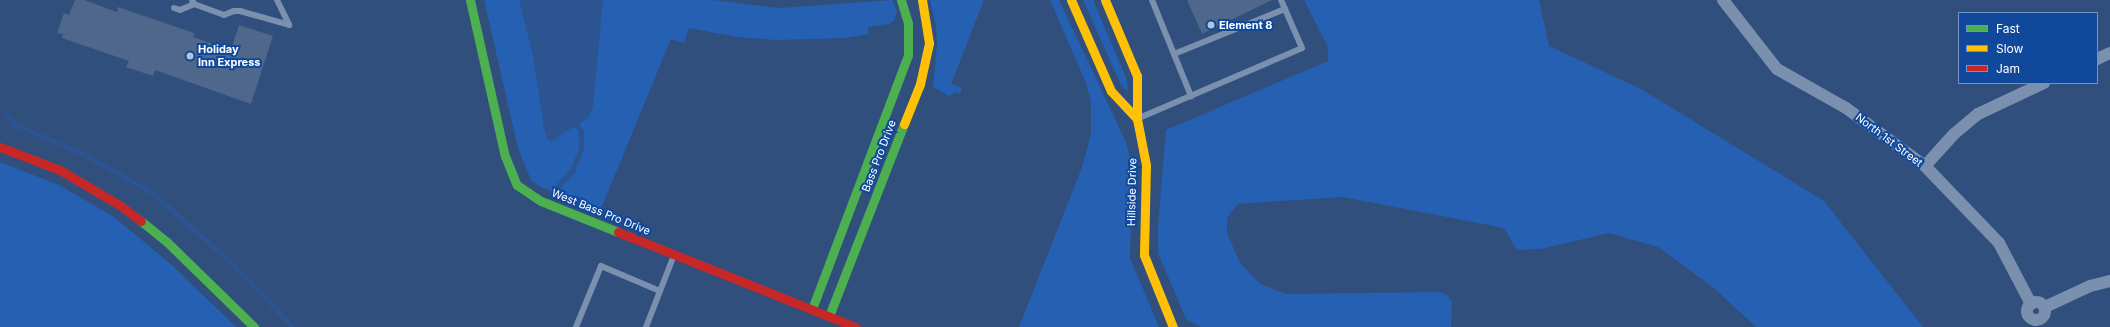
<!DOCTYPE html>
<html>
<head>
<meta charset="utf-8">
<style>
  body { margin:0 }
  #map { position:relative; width:2110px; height:327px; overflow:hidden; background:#304f7c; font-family:Inter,sans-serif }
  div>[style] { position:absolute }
  .green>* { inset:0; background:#2560b2 }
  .water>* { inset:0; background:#2b5490 }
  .stream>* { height:4.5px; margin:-2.25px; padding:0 2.25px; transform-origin:2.25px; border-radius:2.25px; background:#2b5490 }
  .building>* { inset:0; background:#4e678a }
  .lane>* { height:6px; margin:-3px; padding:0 3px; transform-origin:3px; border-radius:3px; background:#7b90ae }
  .street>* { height:12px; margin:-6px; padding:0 6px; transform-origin:6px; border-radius:6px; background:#7b90ae }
  .street>.ring { margin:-6px; padding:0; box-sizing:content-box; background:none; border:12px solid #7b90ae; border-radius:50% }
  .fast>* { height:9px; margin:-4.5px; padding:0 4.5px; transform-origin:4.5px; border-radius:4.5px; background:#4caf50 }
  .slow>* { height:9px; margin:-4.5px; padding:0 4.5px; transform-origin:4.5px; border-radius:4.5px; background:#ffc107 }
  .jam>* { height:9px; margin:-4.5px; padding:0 4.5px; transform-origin:4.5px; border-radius:4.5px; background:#c62828 }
  .dots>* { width:11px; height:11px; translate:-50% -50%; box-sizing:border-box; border:2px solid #10499c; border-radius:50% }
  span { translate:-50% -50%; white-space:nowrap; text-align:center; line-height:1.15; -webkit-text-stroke:4px #10499c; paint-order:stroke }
  .poi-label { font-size:11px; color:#fff; font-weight:700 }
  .left { translate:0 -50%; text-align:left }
  .street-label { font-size:11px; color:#fff }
  .legend { position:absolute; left:1958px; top:12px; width:140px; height:72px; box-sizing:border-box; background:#10499c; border:1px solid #7092c4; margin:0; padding:5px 7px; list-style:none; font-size:12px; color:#fff }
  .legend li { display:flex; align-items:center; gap:8px; height:20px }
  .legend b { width:20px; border:1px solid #7092c4 }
</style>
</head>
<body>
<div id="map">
  <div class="green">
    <i style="clip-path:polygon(484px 0,712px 0,779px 8px,892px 0,897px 11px,894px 20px,889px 24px,868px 27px,868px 34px,846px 38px,776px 40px,737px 37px,689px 28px,684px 43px,671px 39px,600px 211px,539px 186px,531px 180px,518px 148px)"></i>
    <i style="clip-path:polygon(930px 0,984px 0,951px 84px,962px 88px,960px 94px,955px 92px,949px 96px,933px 87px,937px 45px,936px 26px)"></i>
    <i style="clip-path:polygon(1050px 0,1059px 0,1126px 142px,1132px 165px,1130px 258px,1159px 327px,1019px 327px,1082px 167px,1091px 134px,1091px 102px,1086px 83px)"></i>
    <i style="clip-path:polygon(1083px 0,1093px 0,1127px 80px,1128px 92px,1121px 85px)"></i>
    <i style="clip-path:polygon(1304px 0,1539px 0,1549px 46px,1641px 89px,1824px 201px,1923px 327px,1756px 327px,1714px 288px,1658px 247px,1609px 233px,1541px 249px,1517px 250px,1504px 228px,1343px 197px,1238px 204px,1227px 218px,1227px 233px,1240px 263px,1259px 283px,1285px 294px,1440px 292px,1448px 296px,1452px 302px,1451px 327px,1201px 327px,1186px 319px,1158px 253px,1158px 225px,1166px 130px,1328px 61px,1328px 47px)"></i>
    <i style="clip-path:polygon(0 162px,59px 185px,114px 217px,173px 266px,236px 327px,0 327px)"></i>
  </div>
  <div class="water">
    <i style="clip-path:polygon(519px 0,603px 0,593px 107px,589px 117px,552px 141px,547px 139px,544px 128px,533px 56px)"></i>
  </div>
  <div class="stream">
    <i style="left:6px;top:113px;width:14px;rotate:54deg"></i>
    <i style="left:14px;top:124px;width:78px;rotate:23.3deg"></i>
    <i style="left:86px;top:155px;width:77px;rotate:29.6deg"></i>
    <i style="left:153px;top:193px;width:110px;rotate:41.7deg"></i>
    <i style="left:235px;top:266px;width:84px;rotate:46.4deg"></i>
    <i style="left:552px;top:193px;width:30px;rotate:-48deg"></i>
    <i style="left:572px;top:171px;width:24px;rotate:-68deg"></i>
    <i style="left:581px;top:149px;width:17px;rotate:-90deg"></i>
    <i style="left:581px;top:132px;width:7px;rotate:-124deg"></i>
  </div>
  <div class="building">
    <i style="clip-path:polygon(75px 0,84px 0,117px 12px,118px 7px,194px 33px,193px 37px,231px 50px,239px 25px,273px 36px,251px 104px,155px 70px,153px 76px,126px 67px,129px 61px,62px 38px,63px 34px,57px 33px,64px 13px,69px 15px)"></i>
    <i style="clip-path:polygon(1187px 0,1272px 0,1202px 34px)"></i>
  </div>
  <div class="lane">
    <i style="left:192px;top:0;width:4px;rotate:63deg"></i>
    <i style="left:194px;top:4px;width:32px;rotate:20deg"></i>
    <i style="left:224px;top:15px;width:11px;rotate:-22deg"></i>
    <i style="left:234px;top:11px;width:6px"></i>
    <i style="left:240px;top:11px;width:51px;rotate:15.9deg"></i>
    <i style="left:277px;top:0;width:28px;rotate:64deg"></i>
    <i style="left:1152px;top:0;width:104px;rotate:67.9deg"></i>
    <i style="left:174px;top:8px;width:6px;rotate:18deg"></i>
    <i style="left:180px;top:10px;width:15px;rotate:-23deg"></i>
    <i style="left:1174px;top:54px;width:120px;rotate:-22.1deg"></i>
    <i style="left:1139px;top:118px;width:177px;rotate:-23.2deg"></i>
    <i style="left:1302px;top:48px;width:52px;rotate:-113.6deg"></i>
    <i style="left:576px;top:327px;width:66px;rotate:-67.7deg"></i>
    <i style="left:601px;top:266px;width:64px;rotate:23deg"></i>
    <i style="left:646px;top:327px;width:77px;rotate:-68.7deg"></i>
  </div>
  <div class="street">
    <i style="left:1723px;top:0;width:88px;rotate:52deg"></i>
    <i style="left:1777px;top:69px;width:79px;rotate:29.5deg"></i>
    <i style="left:1846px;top:108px;width:98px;rotate:36.3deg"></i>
    <i style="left:1925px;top:166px;width:107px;rotate:46.1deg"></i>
    <i style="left:1999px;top:243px;width:69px;rotate:62.3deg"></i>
    <i style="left:2097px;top:59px;width:14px;rotate:-25deg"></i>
    <i style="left:1925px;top:166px;width:43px;rotate:-47.8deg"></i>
    <i style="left:1954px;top:134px;width:31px;rotate:-40deg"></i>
    <i style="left:1978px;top:114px;width:73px;rotate:-25.2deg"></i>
    <i class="ring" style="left:2027px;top:302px;width:6px;height:6px"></i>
    <i style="left:2045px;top:307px;width:50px;rotate:-25deg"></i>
    <i style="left:2090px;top:286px;width:21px;rotate:-14deg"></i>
  </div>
  <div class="fast">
    <i style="left:470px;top:0;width:160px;rotate:77.4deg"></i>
    <i style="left:505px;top:156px;width:31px;rotate:68deg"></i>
    <i style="left:517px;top:185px;width:29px;rotate:34deg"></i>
    <i style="left:541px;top:201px;width:83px;rotate:21.9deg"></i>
    <i style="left:141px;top:221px;width:33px;rotate:39deg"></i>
    <i style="left:167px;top:242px;width:122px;rotate:44.3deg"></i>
    <i style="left:812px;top:309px;width:272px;rotate:-69.3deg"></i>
    <i style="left:908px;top:55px;width:32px;rotate:-90deg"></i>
    <i style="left:908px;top:23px;width:24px;rotate:-107deg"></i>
    <i style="left:829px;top:316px;width:206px;rotate:-68.7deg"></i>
  </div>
  <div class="slow">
    <i style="left:1071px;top:0;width:99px;rotate:66.3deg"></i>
    <i style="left:1111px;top:91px;width:38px;rotate:47deg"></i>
    <i style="left:1137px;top:119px;width:47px;rotate:78.9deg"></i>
    <i style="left:1146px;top:165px;width:90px;rotate:91.3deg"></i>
    <i style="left:1144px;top:255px;width:78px;rotate:68.1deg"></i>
    <i style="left:1105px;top:0;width:82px;rotate:67.2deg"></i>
    <i style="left:1137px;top:76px;width:43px;rotate:90deg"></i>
    <i style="left:904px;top:124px;width:43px;rotate:-68.2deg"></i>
    <i style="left:920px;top:84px;width:42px;rotate:-77.6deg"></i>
    <i style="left:929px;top:43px;width:44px;rotate:-99.2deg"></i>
  </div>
  <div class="jam">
    <i style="left:0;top:147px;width:64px;rotate:21deg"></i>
    <i style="left:60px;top:170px;width:71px;rotate:30.5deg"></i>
    <i style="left:121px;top:206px;width:25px;rotate:37deg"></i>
    <i style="left:618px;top:232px;width:256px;rotate:21.8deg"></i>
  </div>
  <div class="dots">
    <i style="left:1211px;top:25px;background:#b7c1d1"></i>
    <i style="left:190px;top:56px;background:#b7c1d1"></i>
  </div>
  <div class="poi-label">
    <span class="left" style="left:1219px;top:25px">Element 8</span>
    <span class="left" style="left:198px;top:56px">Holiday<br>Inn Express</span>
  </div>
  <div class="street-label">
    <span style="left:1889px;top:140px;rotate:37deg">North 1st Street</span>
    <span style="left:879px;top:156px;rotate:-69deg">Bass Pro Drive</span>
    <span style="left:1132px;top:192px;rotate:-89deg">Hillside Drive</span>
    <span style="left:601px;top:212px;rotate:22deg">West Bass Pro Drive</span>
  </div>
  <ul class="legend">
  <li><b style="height:5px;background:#4caf50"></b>Fast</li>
  <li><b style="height:5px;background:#ffc107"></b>Slow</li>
  <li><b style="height:5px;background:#c62828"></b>Jam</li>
  </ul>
</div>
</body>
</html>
